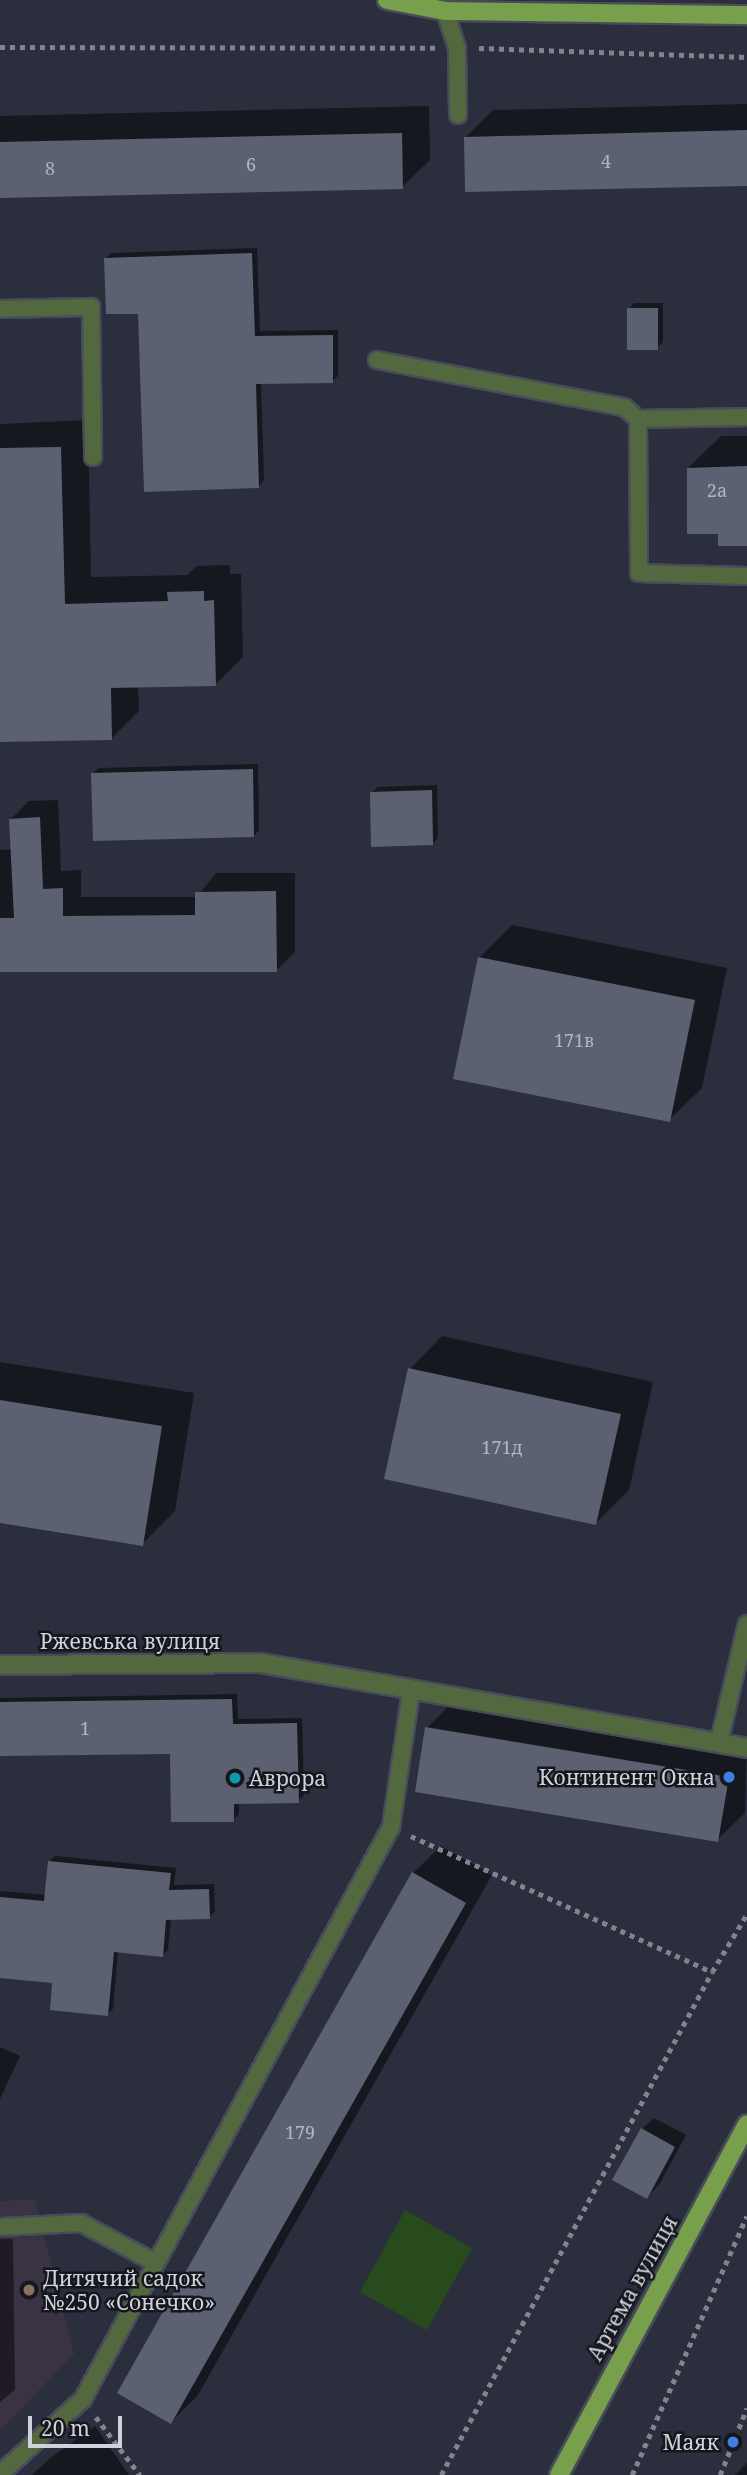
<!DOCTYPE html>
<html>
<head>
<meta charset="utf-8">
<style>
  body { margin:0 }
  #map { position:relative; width:747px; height:2475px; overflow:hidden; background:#2a2e3d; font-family:"Noto Serif",serif }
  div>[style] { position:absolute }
  .education>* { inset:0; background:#393343 }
  .green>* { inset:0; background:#284b1e }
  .shadow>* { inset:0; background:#0007 }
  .building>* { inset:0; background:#5c6172 }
  .path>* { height:4.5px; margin-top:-2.25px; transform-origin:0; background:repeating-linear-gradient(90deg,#808490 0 5px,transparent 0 10px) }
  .roads { filter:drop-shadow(2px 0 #484c5a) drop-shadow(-2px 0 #484c5a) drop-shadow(0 2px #484c5a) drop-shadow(0 -2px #484c5a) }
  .service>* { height:16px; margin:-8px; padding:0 8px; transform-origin:8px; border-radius:8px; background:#546840 }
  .minor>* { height:18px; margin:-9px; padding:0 9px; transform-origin:9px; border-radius:9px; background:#546840 }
  .primary>* { height:18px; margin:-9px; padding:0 9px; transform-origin:9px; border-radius:9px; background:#789f4b }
  .dots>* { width:19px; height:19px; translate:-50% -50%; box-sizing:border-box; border:4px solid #15171d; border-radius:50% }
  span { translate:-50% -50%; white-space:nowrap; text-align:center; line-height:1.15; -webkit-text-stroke:5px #15171d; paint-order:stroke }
  .number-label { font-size:18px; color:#b2b6c2 }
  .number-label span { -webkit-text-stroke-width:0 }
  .street-label { font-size:21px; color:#cfd2dc }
  .poi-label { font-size:21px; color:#cfd2dc }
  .right { translate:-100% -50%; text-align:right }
  .left { translate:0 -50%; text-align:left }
  .scale { position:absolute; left:28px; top:2416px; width:94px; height:32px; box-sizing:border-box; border:4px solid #cfd2dc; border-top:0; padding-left:9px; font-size:21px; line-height:24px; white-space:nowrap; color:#cfd2dc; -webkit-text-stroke:5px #15171d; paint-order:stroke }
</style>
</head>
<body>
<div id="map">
  <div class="education">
    <i style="clip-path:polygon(35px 2199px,74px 2354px,0 2431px,0 2201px)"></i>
  </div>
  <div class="green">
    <i style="clip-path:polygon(405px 2210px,472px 2248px,427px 2330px,360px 2292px)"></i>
  </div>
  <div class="shadow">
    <i style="clip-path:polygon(747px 104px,747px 184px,466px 137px,493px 110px)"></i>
    <i style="clip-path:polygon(429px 106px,430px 160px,402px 187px,0 196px,0 116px)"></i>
    <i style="clip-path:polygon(257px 248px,260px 331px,338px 330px,338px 376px,332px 381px,261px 382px,264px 480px,259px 486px,106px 258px,111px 253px)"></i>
    <i style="clip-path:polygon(634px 303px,663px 303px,663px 342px,657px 348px,629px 309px)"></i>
    <i style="clip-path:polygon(88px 420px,91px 577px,187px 575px,197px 566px,230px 565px,230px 574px,241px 574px,243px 657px,216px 684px,138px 686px,139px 711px,112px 738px,0 741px,0 424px)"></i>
    <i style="clip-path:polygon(721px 436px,747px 436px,747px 544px,719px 532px,688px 468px)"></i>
    <i style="clip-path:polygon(258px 764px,259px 830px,254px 836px,93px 773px,99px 768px)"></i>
    <i style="clip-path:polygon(437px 785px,438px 838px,432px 844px,372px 792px,378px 787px)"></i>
    <i style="clip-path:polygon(58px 800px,61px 871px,81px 870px,81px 897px,197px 897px,216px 873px,295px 873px,295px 952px,276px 971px,0 970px,0 850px,12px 849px,10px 820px,29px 801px)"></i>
    <i style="clip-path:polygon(512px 925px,727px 968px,702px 1088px,669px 1120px,479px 958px)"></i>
    <i style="clip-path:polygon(442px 1336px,653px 1382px,629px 1490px,596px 1523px,410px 1369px)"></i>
    <i style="clip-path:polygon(0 1362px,194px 1393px,175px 1511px,142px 1544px,0 1522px)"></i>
    <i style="clip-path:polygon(237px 1694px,238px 1719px,302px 1718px,304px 1795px,298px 1801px,239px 1802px,239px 1814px,233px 1820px,172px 1752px,0 1754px,0 1698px)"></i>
    <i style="clip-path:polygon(454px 1701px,747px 1749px,745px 1813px,717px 1840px,427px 1728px)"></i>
    <i style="clip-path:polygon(441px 1846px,492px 1875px,198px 2395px,171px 2422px,413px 1873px)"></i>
    <i style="clip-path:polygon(55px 1856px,176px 1868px,174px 1885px,214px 1884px,215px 1911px,209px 1917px,171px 1918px,168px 1950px,162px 1955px,118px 1951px,113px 2009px,107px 2014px,54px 1982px,0 1977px,0 1891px,46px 1895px,50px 1861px)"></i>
    <i style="clip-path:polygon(0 2047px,20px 2056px,0 2099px)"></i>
    <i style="clip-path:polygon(654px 2118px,686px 2135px,659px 2185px,647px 2197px,642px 2129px)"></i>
    <i style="clip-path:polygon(0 2239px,13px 2239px,15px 2390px,0 2402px)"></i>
    <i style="clip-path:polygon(95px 2426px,129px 2475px,32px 2475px,49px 2459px)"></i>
    <i style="clip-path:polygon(747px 2463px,747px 2475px,735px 2475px)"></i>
  </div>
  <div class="building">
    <i style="clip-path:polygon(747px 130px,747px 186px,465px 192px,464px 137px)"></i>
    <i style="clip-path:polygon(402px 133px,403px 189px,0 198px,0 142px)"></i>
    <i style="clip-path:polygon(252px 253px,255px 336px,333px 335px,333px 383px,256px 384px,259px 488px,144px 492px,138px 314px,106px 314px,104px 258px)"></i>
    <i style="clip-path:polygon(627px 308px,658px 308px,658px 350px,627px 350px)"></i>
    <i style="clip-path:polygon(61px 447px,65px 604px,168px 601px,167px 592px,204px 591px,204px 601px,214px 600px,216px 686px,111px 688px,112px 740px,0 742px,0 448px)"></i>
    <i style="clip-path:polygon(747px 466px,747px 546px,718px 546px,718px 534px,687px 534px,687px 468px)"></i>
    <i style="clip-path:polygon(253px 769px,254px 837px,93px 841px,91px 773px)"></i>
    <i style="clip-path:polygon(432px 790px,433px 845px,371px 847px,370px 792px)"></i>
    <i style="clip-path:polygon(40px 817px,43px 889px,63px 888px,63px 916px,195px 915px,195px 892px,276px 891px,277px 972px,0 972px,0 918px,14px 918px,9px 819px)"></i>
    <i style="clip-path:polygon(478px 957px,695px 1000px,670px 1122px,453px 1079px)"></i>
    <i style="clip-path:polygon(408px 1368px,621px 1414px,596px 1525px,384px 1479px)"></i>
    <i style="clip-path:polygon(0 1400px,162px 1426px,143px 1546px,0 1523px)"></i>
    <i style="clip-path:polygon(232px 1699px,233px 1724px,297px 1723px,299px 1803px,234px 1804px,234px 1822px,171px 1822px,170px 1754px,0 1756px,0 1702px)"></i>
    <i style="clip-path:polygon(425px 1727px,729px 1777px,718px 1842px,415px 1792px)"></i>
    <i style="clip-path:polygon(48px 1861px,171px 1873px,169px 1890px,209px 1889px,210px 1919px,166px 1920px,163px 1957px,114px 1952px,108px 2016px,50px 2010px,52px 1983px,0 1978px,0 1897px,44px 1901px)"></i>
    <i style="clip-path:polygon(412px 1872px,466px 1903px,171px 2424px,117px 2393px)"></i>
    <i style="clip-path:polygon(641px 2128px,675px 2147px,647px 2199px,612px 2180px)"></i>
  </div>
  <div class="path">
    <i style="left:0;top:47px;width:435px;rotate:0.1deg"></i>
    <i style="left:479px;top:48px;width:268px;rotate:1.9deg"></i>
    <i style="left:411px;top:1836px;width:330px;rotate:24.3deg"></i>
    <i style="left:96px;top:2417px;width:73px;rotate:52.8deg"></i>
    <i style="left:441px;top:2475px;width:571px;rotate:-61.69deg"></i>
    <i style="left:712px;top:1972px;width:68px;rotate:-58.9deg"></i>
    <i style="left:632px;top:2475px;width:283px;rotate:-66.1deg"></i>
    <i style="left:720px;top:2475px;width:72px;rotate:-68.1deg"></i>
  </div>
  <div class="roads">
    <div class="service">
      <i style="left:445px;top:11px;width:39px;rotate:72deg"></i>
      <i style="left:457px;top:48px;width:67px;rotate:89.1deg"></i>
      <i style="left:0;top:309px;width:91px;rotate:-1.3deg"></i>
      <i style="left:91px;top:307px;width:150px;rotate:89.2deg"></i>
      <i style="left:377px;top:360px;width:251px;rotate:10.8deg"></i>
      <i style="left:624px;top:407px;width:18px;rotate:41deg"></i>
      <i style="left:747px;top:417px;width:109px;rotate:178.9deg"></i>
      <i style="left:638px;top:419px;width:154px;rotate:89.6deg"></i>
      <i style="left:639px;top:573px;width:108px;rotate:1.6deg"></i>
      <i style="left:719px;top:1742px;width:121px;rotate:-76.7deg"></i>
      <i style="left:1px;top:2227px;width:80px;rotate:-2.9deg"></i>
      <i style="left:81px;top:2223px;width:85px;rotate:28.1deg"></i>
      <i style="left:0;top:2474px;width:112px;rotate:-42.1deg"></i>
      <i style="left:83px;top:2399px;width:650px;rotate:-61.7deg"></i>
      <i style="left:391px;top:1827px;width:137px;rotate:-81.6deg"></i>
    </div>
    <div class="minor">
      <i style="left:0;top:1665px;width:260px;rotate:-0.4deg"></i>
      <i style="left:260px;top:1663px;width:494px;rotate:9.9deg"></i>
    </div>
    <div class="primary">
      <i style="left:387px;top:0;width:59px;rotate:10.7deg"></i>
      <i style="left:445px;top:11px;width:302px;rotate:0.8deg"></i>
      <i style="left:559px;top:2475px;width:398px;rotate:-61.8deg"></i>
    </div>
  </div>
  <div class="dots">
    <i style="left:729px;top:1777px;background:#3f7fe0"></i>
    <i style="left:235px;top:1778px;background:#0f9aa8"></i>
    <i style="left:29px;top:2290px;background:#8d6e63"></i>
    <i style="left:733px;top:2442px;background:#3f7fe0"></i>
  </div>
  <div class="number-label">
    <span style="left:606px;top:161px">4</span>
    <span style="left:251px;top:164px">6</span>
    <span style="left:50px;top:168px">8</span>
    <span style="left:717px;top:490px">2а</span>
    <span style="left:574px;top:1040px">171в</span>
    <span style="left:502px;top:1447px">171д</span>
    <span style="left:85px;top:1728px">1</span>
    <span style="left:300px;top:2132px">179</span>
  </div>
  <div class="street-label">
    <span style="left:130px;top:1641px">Ржевська вулиця</span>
    <span style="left:632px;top:2288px;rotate:-61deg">Артема вулиця</span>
  </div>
  <div class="poi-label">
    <span class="right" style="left:715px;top:1777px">Континент Окна</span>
    <span class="left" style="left:249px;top:1778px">Аврора</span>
    <span class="left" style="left:43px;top:2290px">Дитячий садок<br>№250 «Сонечко»</span>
    <span class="right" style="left:719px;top:2442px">Маяк</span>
  </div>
  <div class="scale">20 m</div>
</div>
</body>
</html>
